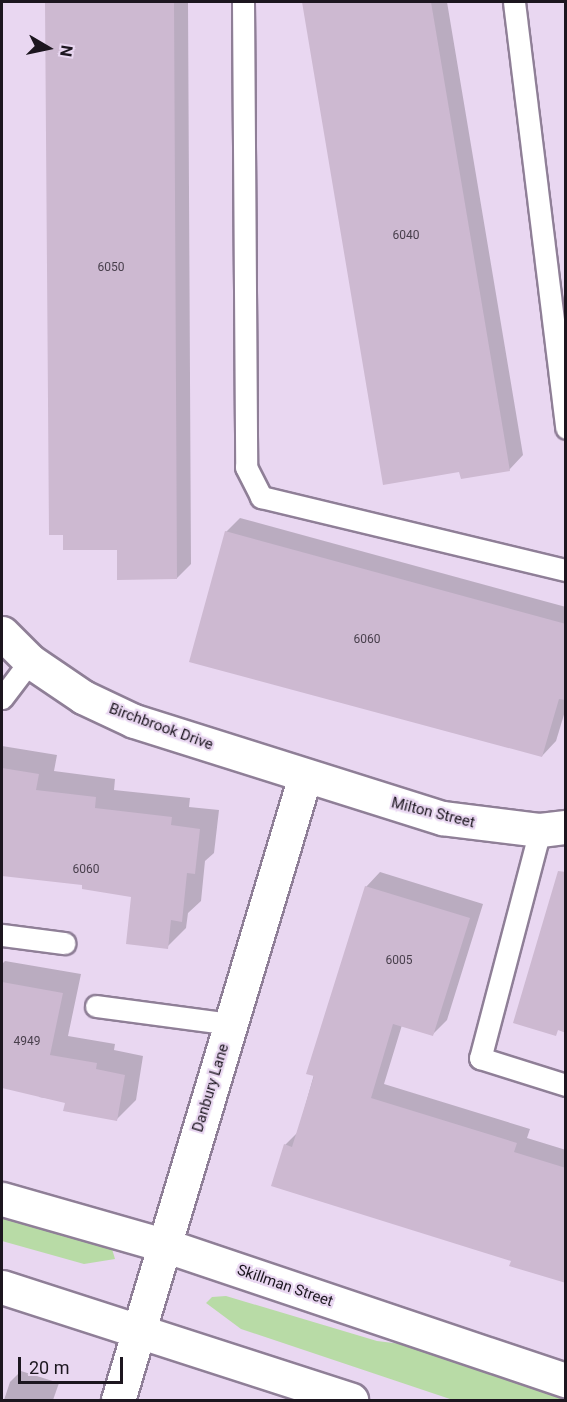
<!DOCTYPE html>
<html>
<head>
<meta charset="utf-8">
<style>
  body { margin:0 }
  #map { position:relative; width:567px; height:1402px; overflow:hidden; background:#e9d7f1; font-family:Roboto,sans-serif }
  div>[style] { position:absolute }
  .green>* { inset:0; background:#b8dba6 }
  .shadow>* { inset:0; background:#0003 }
  .building>* { inset:0; background:#cdb9d1 }
  .roads { filter:drop-shadow(2px 0 #8f7f97) drop-shadow(-2px 0 #8f7f97) drop-shadow(0 2px #8f7f97) drop-shadow(0 -2px #8f7f97) }
  .lane>* { height:21px; margin:-10.5px; padding:0 10.5px; transform-origin:10.5px; border-radius:10.5px; background:#fff }
  .street>* { height:33px; margin:-16.5px; padding:0 16.5px; transform-origin:16.5px; border-radius:16.5px; background:#fff }
  .secondary>* { height:33px; margin:-16.5px; padding:0 16.5px; transform-origin:16.5px; border-radius:16.5px; background:#fff }
  span { translate:-50% -50%; white-space:nowrap; text-align:center; line-height:1.15; -webkit-text-stroke:4.5px #e9d7f1; paint-order:stroke }
  .number-label { font-size:12px; color:#483f4c }
  .number-label span { -webkit-text-stroke-width:0 }
  .street-label { font-size:15px; color:#1c161f }
  .frame { position:absolute; inset:0; border:3px solid #1c161f; pointer-events:none }
  .north { position:absolute; left:18px; top:18px; width:60px; height:60px; -webkit-text-stroke:4px #e9d7f1; paint-order:stroke; rotate:99deg; font-size:16px; font-weight:700; line-height:24px; text-align:center; color:#1c161f }
  .north::after { content:''; display:block; margin:auto; width:21px; height:27px; background:#1c161f; clip-path:polygon(50% 0,100% 100%,50% 72%,0 100%) }
  .scale { position:absolute; left:18px; top:1357px; width:105px; height:27px; box-sizing:border-box; border:3px solid #1c161f; border-top:0; padding-left:8px; font-size:18px; line-height:21px; white-space:nowrap; color:#1c161f; -webkit-text-stroke:4px #e9d7f1; paint-order:stroke }
</style>
</head>
<body>
<div id="map">
  <div class="green">
    <i style="clip-path:polygon(2px 1208px,101px 1242px,112px 1249px,115px 1259px,84px 1264px,2px 1241px)"></i>
    <i style="clip-path:polygon(226px 1296px,377px 1341px,450px 1350px,565px 1389px,565px 1400px,453px 1400px,241px 1329px,206px 1303px,212px 1297px)"></i>
  </div>
  <div class="shadow">
    <i style="clip-path:polygon(47px 2px,188px 2px,191px 564px,177px 578px,118px 549px,64px 533px,50px 533px)"></i>
    <i style="clip-path:polygon(303px 2px,447px 2px,523px 455px,509px 470px,460px 470px,384px 483px)"></i>
    <i style="clip-path:polygon(240px 518px,566px 607px,566px 708px,556px 741px,542px 756px,226px 532px)"></i>
    <i style="clip-path:polygon(2px 746px,57px 755px,54px 771px,115px 779px,114px 790px,190px 798px,189px 807px,219px 810px,214px 853px,205px 861px,201px 901px,188px 913px,186px 928px,167px 947px,133px 895px,84px 884px,2px 873px)"></i>
    <i style="clip-path:polygon(380px 872px,483px 904px,447px 1020px,433px 1034px,402px 1025px,384px 1084px,530px 1129px,527px 1138px,566px 1150px,566px 1281px,513px 1260px,285px 1145px,298px 1132px,366px 887px)"></i>
    <i style="clip-path:polygon(5px 961px,81px 974px,68px 1036px,115px 1044px,114px 1050px,143px 1056px,136px 1100px,117px 1119px,67px 1101px,39px 1097px,40px 1093px,2px 1087px,2px 964px)"></i>
    <i style="clip-path:polygon(21px 1371px,59px 1383px,53px 1400px,4px 1400px,10px 1382px)"></i>
  </div>
  <div class="building">
    <i style="clip-path:polygon(45px 2px,174px 2px,177px 579px,117px 580px,117px 550px,63px 550px,63px 535px,49px 535px)"></i>
    <i style="clip-path:polygon(302px 2px,431px 2px,510px 471px,461px 479px,459px 472px,383px 485px)"></i>
    <i style="clip-path:polygon(225px 531px,566px 624px,566px 700px,559px 699px,542px 757px,189px 662px)"></i>
    <i style="clip-path:polygon(2px 768px,39px 774px,36px 790px,96px 797px,95px 808px,172px 817px,171px 825px,200px 829px,195px 874px,187px 873px,182px 922px,171px 920px,168px 949px,126px 944px,131px 897px,82px 889px,82px 885px,2px 876px)"></i>
    <i style="clip-path:polygon(558px 871px,566px 872px,566px 1033px,558px 1030px,556px 1036px,513px 1023px)"></i>
    <i style="clip-path:polygon(365px 886px,470px 918px,433px 1036px,393px 1024px,371px 1098px,517px 1143px,514px 1152px,566px 1168px,566px 1283px,509px 1266px,511px 1261px,271px 1186px,284px 1144px,292px 1147px,314px 1076px,306px 1074px)"></i>
    <i style="clip-path:polygon(2px 982px,63px 993px,50px 1055px,97px 1063px,96px 1069px,125px 1075px,117px 1121px,63px 1111px,65px 1103px,2px 1088px)"></i>
  </div>
  <div class="roads">
    <div class="lane">
      <i style="left:243px;top:2px;width:465px;rotate:89.6deg"></i>
      <i style="left:246px;top:467px;width:34px;rotate:63deg"></i>
      <i style="left:261px;top:497px;width:314px;rotate:13.5deg"></i>
      <i style="left:514px;top:2px;width:429px;rotate:83deg"></i>
      <i style="left:2px;top:698px;width:46px;rotate:-52.9deg"></i>
      <i style="left:540px;top:830px;width:236px;rotate:104.7deg"></i>
      <i style="left:480px;top:1058px;width:90px;rotate:17.4deg"></i>
      <i style="left:2px;top:935px;width:63px;rotate:7.4deg"></i>
      <i style="left:96px;top:1006px;width:136px;rotate:7.6deg"></i>
    </div>
    <div class="street">
      <i style="left:2px;top:633px;width:40px;rotate:45deg"></i>
      <i style="left:30px;top:661px;width:64px;rotate:34.2deg"></i>
      <i style="left:83px;top:697px;width:56px;rotate:25.2deg"></i>
      <i style="left:134px;top:721px;width:323px;rotate:17.5deg"></i>
      <i style="left:442px;top:818px;width:99px;rotate:7deg"></i>
      <i style="left:540px;top:830px;width:26px;rotate:-7deg"></i>
      <i style="left:118px;top:1400px;width:651px;rotate:-73.32deg"></i>
    </div>
    <div class="secondary">
      <i style="left:2px;top:1199px;width:168px;rotate:15.9deg"></i>
      <i style="left:164px;top:1245px;width:424px;rotate:18.6deg"></i>
      <i style="left:2px;top:1287px;width:367px;rotate:17.9deg"></i>
    </div>
  </div>
  <div class="number-label">
    <span style="left:406px;top:236px">6040</span>
    <span style="left:111px;top:268px">6050</span>
    <span style="left:367px;top:640px">6060</span>
    <span style="left:86px;top:870px">6060</span>
    <span style="left:399px;top:961px">6005</span>
    <span style="left:27px;top:1042px">4949</span>
  </div>
  <div class="street-label">
    <span style="left:161px;top:727px;rotate:20deg">Birchbrook Drive</span>
    <span style="left:433px;top:813px;rotate:14deg">Milton Street</span>
    <span style="left:211px;top:1088px;rotate:-73deg">Danbury Lane</span>
    <span style="left:285px;top:1286px;rotate:19deg">Skillman Street</span>
  </div>
  <div class="frame"></div>
  <div class="north">N</div>
  <div class="scale">20 m</div>
</div>
</body>
</html>
